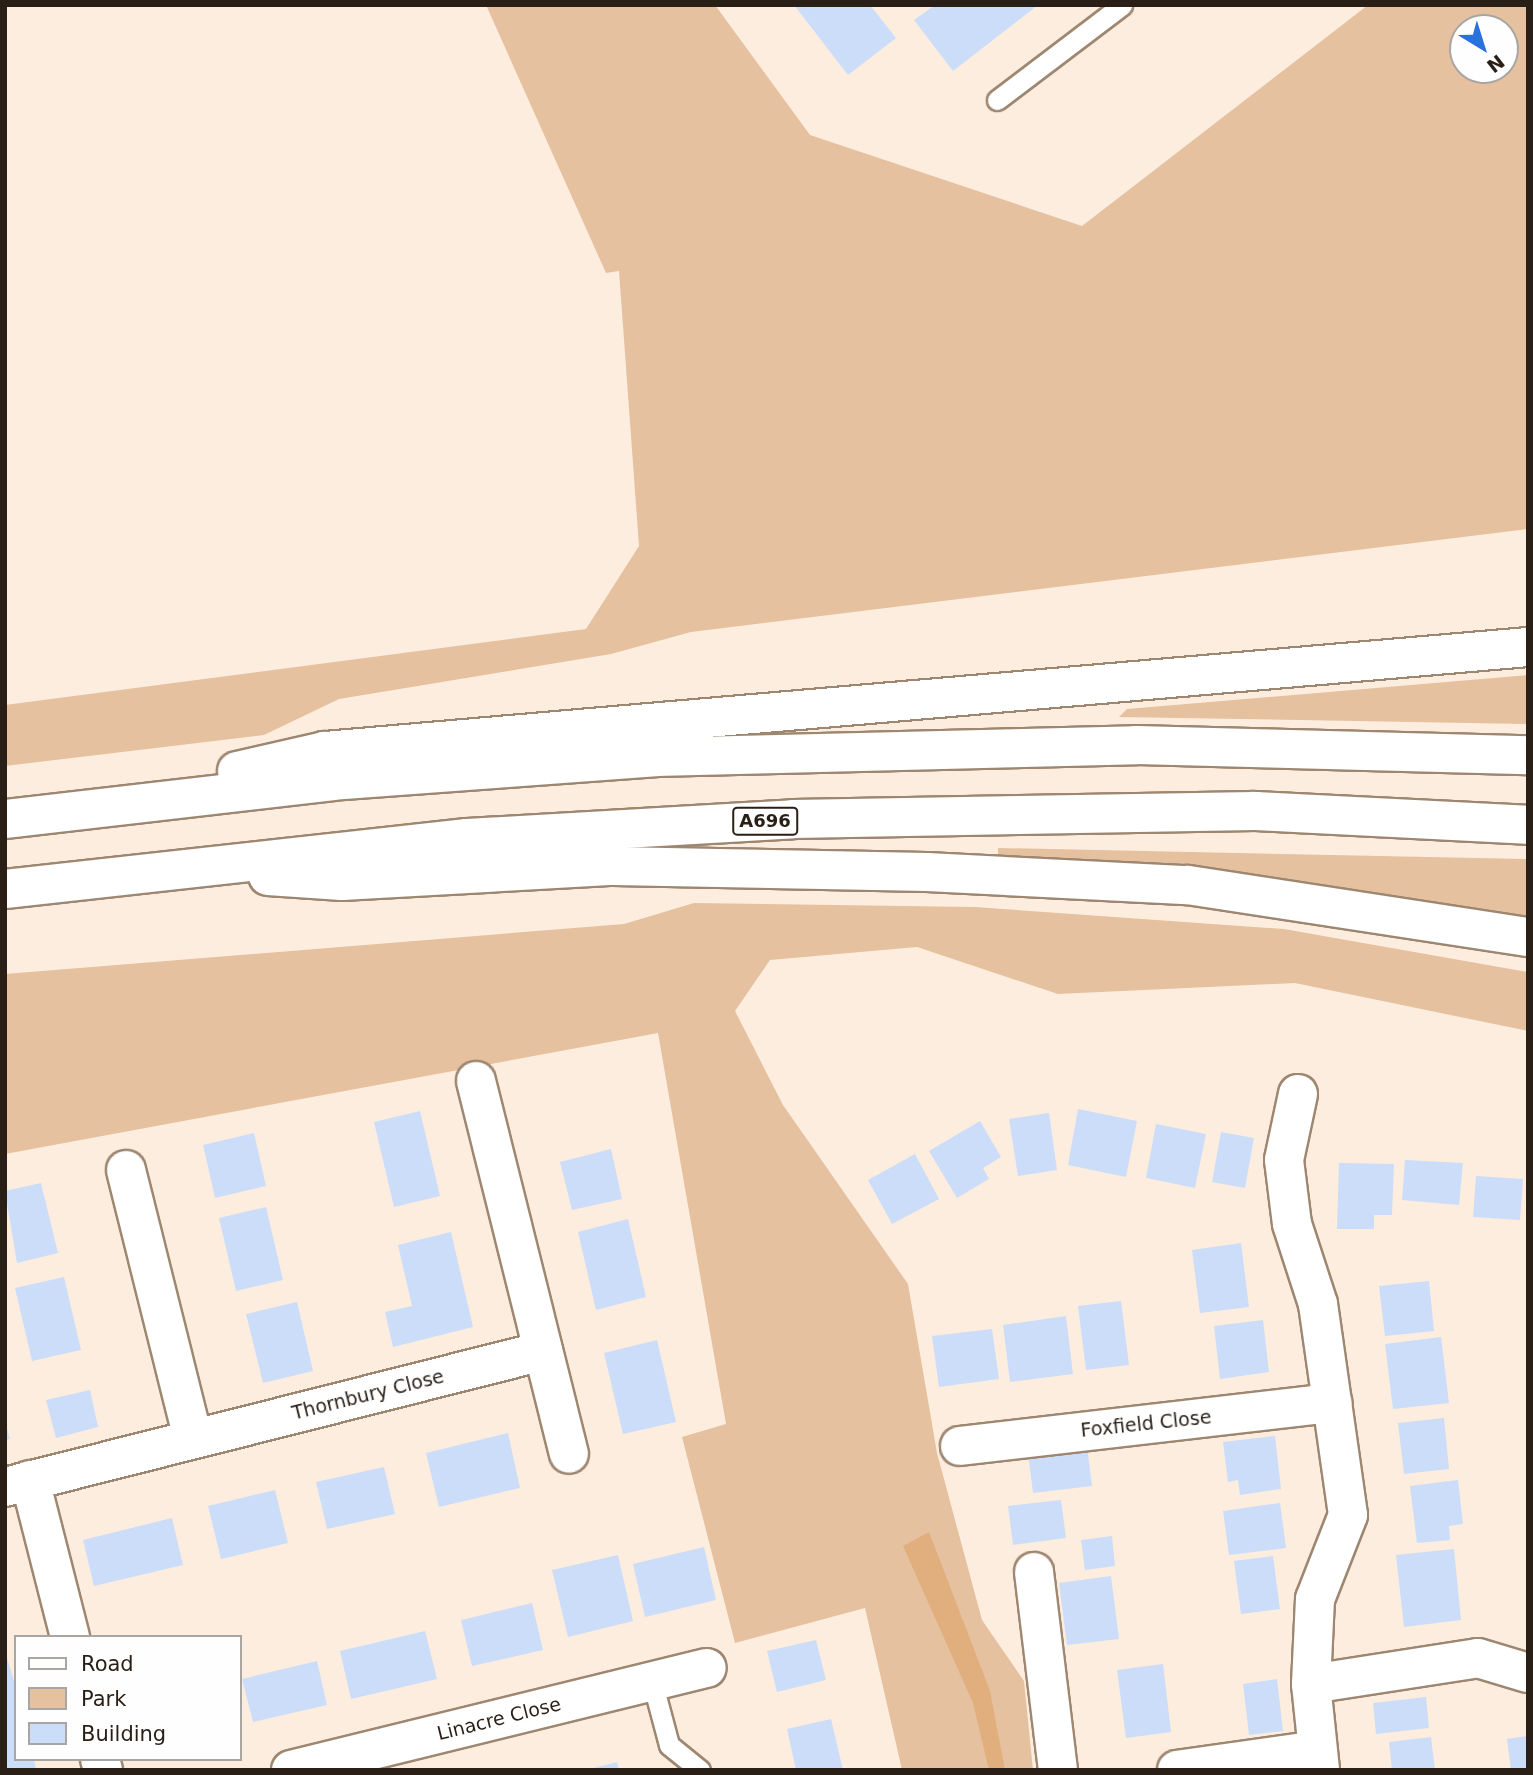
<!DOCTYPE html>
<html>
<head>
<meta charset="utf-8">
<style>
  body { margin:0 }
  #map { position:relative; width:1533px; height:1775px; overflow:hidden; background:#fdeddf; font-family:"DejaVu Sans",sans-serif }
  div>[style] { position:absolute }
  .green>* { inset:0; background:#e5c19f }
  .water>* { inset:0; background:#e1ae7e }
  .building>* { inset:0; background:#cbddf8 }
  .roads { filter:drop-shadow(2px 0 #9e8771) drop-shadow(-2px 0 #9e8771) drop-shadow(0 2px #9e8771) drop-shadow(0 -2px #9e8771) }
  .service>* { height:19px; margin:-9.5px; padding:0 9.5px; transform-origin:9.5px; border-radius:9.5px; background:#fff }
  .minor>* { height:38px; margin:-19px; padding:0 19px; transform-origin:19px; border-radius:19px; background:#fff }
  .trunk>* { height:38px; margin:-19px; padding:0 19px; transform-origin:19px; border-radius:19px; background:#fff }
  span { translate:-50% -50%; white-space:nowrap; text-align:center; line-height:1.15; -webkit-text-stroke:5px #fefefe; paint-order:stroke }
  .shield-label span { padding:2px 5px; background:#fefefe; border:2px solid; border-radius:5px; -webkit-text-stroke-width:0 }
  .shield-label { font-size:18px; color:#291f17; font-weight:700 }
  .street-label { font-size:19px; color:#291f17 }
  .frame { position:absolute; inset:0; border:7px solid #291f17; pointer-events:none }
  .legend { position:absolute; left:14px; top:1635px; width:228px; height:126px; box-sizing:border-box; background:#fefefe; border:2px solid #a9a5a2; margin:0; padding:9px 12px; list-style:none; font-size:21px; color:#291f17 }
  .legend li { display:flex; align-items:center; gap:14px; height:35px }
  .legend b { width:35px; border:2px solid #a9a5a2 }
  .north { position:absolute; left:1449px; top:14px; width:70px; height:70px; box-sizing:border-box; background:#fefefe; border:2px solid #a9a5a2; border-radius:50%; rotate:142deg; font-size:19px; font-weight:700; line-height:28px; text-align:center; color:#291f17 }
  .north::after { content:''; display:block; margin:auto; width:24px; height:32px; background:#2971dd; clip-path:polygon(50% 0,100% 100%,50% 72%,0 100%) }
</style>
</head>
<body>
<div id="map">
  <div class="green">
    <i style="clip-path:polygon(evenodd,486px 5px,715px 5px,810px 135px,1082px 226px,1368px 5px,1528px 5px,1528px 529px,691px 632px,611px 654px,339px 699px,264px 735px,5px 766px,5px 705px,586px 629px,639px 546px,619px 271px,606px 273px,486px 5px,1463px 28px,1505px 28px,1505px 70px,1463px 70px,1463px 28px)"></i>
    <i style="clip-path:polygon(1528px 675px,1528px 724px,1119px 717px,1127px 709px)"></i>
    <i style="clip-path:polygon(998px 848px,1528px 859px,1528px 920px,1201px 868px,998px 857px)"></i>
    <i style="clip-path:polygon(694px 903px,975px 907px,1284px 929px,1528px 972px,1528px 1031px,1295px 983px,1058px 994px,917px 947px,770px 960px,735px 1011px,783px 1105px,908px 1284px,937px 1453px,982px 1620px,1024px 1681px,1033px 1770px,902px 1770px,865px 1608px,735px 1643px,682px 1437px,726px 1424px,658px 1033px,5px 1154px,5px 974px,624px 924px)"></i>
  </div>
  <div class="water">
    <i style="clip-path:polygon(929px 1532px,990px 1691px,1005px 1770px,989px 1770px,973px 1703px,903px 1546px)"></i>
  </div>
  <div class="building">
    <i style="clip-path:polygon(794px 5px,870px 5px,896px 38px,848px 75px)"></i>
    <i style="clip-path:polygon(935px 5px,1038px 5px,953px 71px,914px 20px)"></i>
    <i style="clip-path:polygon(1078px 1109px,1137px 1121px,1126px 1177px,1068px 1165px)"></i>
    <i style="clip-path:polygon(420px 1111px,440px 1196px,394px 1207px,374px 1122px)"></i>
    <i style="clip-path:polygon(1049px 1113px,1057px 1170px,1018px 1176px,1009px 1119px)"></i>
    <i style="clip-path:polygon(980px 1121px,1001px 1157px,983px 1168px,989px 1179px,957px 1198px,929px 1151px)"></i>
    <i style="clip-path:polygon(1156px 1124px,1206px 1134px,1195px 1188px,1146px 1178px)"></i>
    <i style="clip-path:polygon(1221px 1132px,1254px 1138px,1245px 1188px,1212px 1182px)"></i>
    <i style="clip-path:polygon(254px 1133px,266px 1186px,215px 1198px,203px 1145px)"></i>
    <i style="clip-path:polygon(611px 1149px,622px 1199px,572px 1210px,560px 1162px)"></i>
    <i style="clip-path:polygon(915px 1154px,939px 1199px,892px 1224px,868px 1180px)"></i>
    <i style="clip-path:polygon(1405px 1160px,1463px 1163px,1459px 1205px,1402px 1200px)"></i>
    <i style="clip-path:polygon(1339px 1163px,1394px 1164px,1392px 1215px,1374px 1215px,1374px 1229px,1337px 1229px)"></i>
    <i style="clip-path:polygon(1476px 1176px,1523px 1179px,1520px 1220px,1473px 1217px)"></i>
    <i style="clip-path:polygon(41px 1183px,58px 1253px,17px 1263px,5px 1191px)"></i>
    <i style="clip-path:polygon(266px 1207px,283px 1280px,236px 1291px,219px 1218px)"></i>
    <i style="clip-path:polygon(628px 1219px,646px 1297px,596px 1310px,578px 1232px)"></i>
    <i style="clip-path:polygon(451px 1232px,473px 1327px,393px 1347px,385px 1312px,412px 1306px,398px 1245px)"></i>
    <i style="clip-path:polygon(1241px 1243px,1249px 1307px,1200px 1313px,1192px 1250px)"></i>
    <i style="clip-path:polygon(64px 1277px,81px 1350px,32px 1361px,15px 1288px)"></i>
    <i style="clip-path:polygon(1429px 1281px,1434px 1331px,1385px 1336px,1379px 1286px)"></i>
    <i style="clip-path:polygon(1121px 1301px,1129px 1365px,1086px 1370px,1078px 1306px)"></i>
    <i style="clip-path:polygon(297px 1302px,313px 1371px,263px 1383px,246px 1314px)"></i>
    <i style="clip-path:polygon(1066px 1316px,1073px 1374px,1010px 1382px,1003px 1325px)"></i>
    <i style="clip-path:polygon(1263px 1320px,1269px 1372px,1220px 1379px,1214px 1326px)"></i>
    <i style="clip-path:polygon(992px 1329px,999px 1379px,939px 1387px,932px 1336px)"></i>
    <i style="clip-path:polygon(1441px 1337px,1449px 1403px,1393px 1409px,1385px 1344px)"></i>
    <i style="clip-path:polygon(657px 1340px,676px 1422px,623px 1434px,604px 1353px)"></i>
    <i style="clip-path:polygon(90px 1390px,98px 1427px,56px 1438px,46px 1400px)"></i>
    <i style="clip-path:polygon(1444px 1418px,1449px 1469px,1404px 1474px,1398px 1423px)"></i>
    <i style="clip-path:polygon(5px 1422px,10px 1439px,5px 1440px)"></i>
    <i style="clip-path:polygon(508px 1433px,520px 1488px,439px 1507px,426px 1453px)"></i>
    <i style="clip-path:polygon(1275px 1436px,1281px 1489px,1240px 1495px,1238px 1480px,1228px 1482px,1223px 1442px)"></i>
    <i style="clip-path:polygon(1087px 1446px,1092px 1486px,1033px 1493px,1028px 1453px)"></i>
    <i style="clip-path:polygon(384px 1467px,395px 1514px,327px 1529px,316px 1482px)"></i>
    <i style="clip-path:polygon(1458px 1480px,1463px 1524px,1449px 1526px,1450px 1540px,1417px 1543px,1410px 1486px)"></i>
    <i style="clip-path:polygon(275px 1490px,288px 1543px,221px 1559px,208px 1506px)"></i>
    <i style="clip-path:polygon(1061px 1500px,1066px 1538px,1013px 1545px,1008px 1506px)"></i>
    <i style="clip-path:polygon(1280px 1503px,1286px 1548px,1229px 1555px,1223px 1511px)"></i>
    <i style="clip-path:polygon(172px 1518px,183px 1565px,94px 1586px,83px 1540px)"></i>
    <i style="clip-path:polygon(1112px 1536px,1115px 1566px,1085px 1570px,1081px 1540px)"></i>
    <i style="clip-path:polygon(704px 1547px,716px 1600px,645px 1617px,633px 1564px)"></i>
    <i style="clip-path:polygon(1454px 1549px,1461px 1620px,1404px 1627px,1396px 1555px)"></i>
    <i style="clip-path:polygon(618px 1555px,633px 1621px,568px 1637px,552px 1570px)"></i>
    <i style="clip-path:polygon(1273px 1556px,1280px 1609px,1241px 1614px,1234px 1561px)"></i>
    <i style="clip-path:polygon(1111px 1576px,1119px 1639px,1067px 1645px,1059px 1583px)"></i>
    <i style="clip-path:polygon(532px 1603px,543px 1650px,472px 1666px,461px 1620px)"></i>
    <i style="clip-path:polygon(425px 1631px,437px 1679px,351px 1699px,340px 1651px)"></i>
    <i style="clip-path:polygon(816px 1640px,826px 1680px,777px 1692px,767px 1651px)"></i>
    <i style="clip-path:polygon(5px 1651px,16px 1688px,16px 1759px,34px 1759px,36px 1770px,5px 1770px)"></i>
    <i style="clip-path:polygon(317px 1661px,327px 1705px,253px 1722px,242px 1679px)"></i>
    <i style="clip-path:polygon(1163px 1664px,1171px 1732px,1126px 1738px,1117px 1670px)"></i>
    <i style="clip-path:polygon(1277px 1679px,1283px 1731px,1249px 1735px,1243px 1684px)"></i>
    <i style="clip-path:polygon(1426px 1697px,1429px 1728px,1376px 1734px,1373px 1703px)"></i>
    <i style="clip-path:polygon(831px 1719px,843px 1770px,796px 1770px,787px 1729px)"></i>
    <i style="clip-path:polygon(1528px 1736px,1528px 1770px,1511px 1770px,1507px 1739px)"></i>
    <i style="clip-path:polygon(1431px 1737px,1435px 1770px,1392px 1770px,1389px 1742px)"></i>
    <i style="clip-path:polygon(617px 1762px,619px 1770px,589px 1770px,589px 1769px)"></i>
  </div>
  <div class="roads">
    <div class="service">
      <i style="left:997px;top:100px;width:157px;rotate:-37.2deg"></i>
      <i style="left:652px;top:1681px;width:66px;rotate:75.1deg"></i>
      <i style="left:669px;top:1745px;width:40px;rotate:39deg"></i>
    </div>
    <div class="minor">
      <i style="left:476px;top:1081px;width:384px;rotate:76deg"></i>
      <i style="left:1298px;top:1094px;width:67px;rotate:102deg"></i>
      <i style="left:1284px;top:1160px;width:64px;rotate:82.9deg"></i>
      <i style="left:1292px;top:1224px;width:84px;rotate:72deg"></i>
      <i style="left:1318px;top:1304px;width:213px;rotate:81.9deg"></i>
      <i style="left:1348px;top:1515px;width:90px;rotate:111.4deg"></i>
      <i style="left:1315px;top:1599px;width:85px;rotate:92.7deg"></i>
      <i style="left:1311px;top:1684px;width:86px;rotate:84deg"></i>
      <i style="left:126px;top:1170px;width:277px;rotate:76deg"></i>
      <i style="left:960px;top:1446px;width:375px;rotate:-6.6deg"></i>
      <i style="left:30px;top:1480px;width:162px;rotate:75.7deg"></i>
      <i style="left:5px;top:1487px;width:555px;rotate:-14.19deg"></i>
      <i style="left:1034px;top:1572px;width:199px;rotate:83.1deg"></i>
      <i style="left:1311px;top:1684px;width:169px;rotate:-8.8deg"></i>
      <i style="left:1478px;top:1658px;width:52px;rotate:16.7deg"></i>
      <i style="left:100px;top:1759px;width:11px;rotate:75deg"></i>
      <i style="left:291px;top:1770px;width:428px;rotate:-13.8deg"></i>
      <i style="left:1177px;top:1770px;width:141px;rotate:-8.1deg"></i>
    </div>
    <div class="trunk">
      <i style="left:237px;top:771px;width:90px;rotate:-12.8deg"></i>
      <i style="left:325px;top:751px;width:1207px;rotate:-4.94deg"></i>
      <i style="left:5px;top:819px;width:329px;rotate:-6.6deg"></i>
      <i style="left:332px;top:781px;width:325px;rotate:-4.2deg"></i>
      <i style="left:656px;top:757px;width:480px;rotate:-1.4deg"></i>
      <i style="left:1136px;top:745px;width:392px;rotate:1.5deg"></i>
      <i style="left:268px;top:876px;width:74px;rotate:3.9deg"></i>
      <i style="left:342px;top:881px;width:272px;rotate:-3.2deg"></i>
      <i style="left:614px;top:866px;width:313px;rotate:1.1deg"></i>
      <i style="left:927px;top:872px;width:261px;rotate:2.9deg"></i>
      <i style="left:1188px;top:885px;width:344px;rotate:8.7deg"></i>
      <i style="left:5px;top:889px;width:465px;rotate:-6.3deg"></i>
      <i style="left:467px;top:838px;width:327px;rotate:-3.3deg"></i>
      <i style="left:793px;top:819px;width:462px;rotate:-1deg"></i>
      <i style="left:1255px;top:811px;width:273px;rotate:2.9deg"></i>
    </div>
  </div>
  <div class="shield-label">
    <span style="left:765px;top:821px">A696</span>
  </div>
  <div class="street-label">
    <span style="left:368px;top:1395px;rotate:-14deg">Thornbury Close</span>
    <span style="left:1146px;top:1424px;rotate:-6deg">Foxfield Close</span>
    <span style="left:499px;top:1719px;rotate:-14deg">Linacre Close</span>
  </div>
  <div class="frame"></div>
  <ul class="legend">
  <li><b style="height:9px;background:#fff"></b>Road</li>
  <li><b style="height:19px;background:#e5c19f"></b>Park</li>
  <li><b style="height:19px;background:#cbddf8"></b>Building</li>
  </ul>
  <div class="north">N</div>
</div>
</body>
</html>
